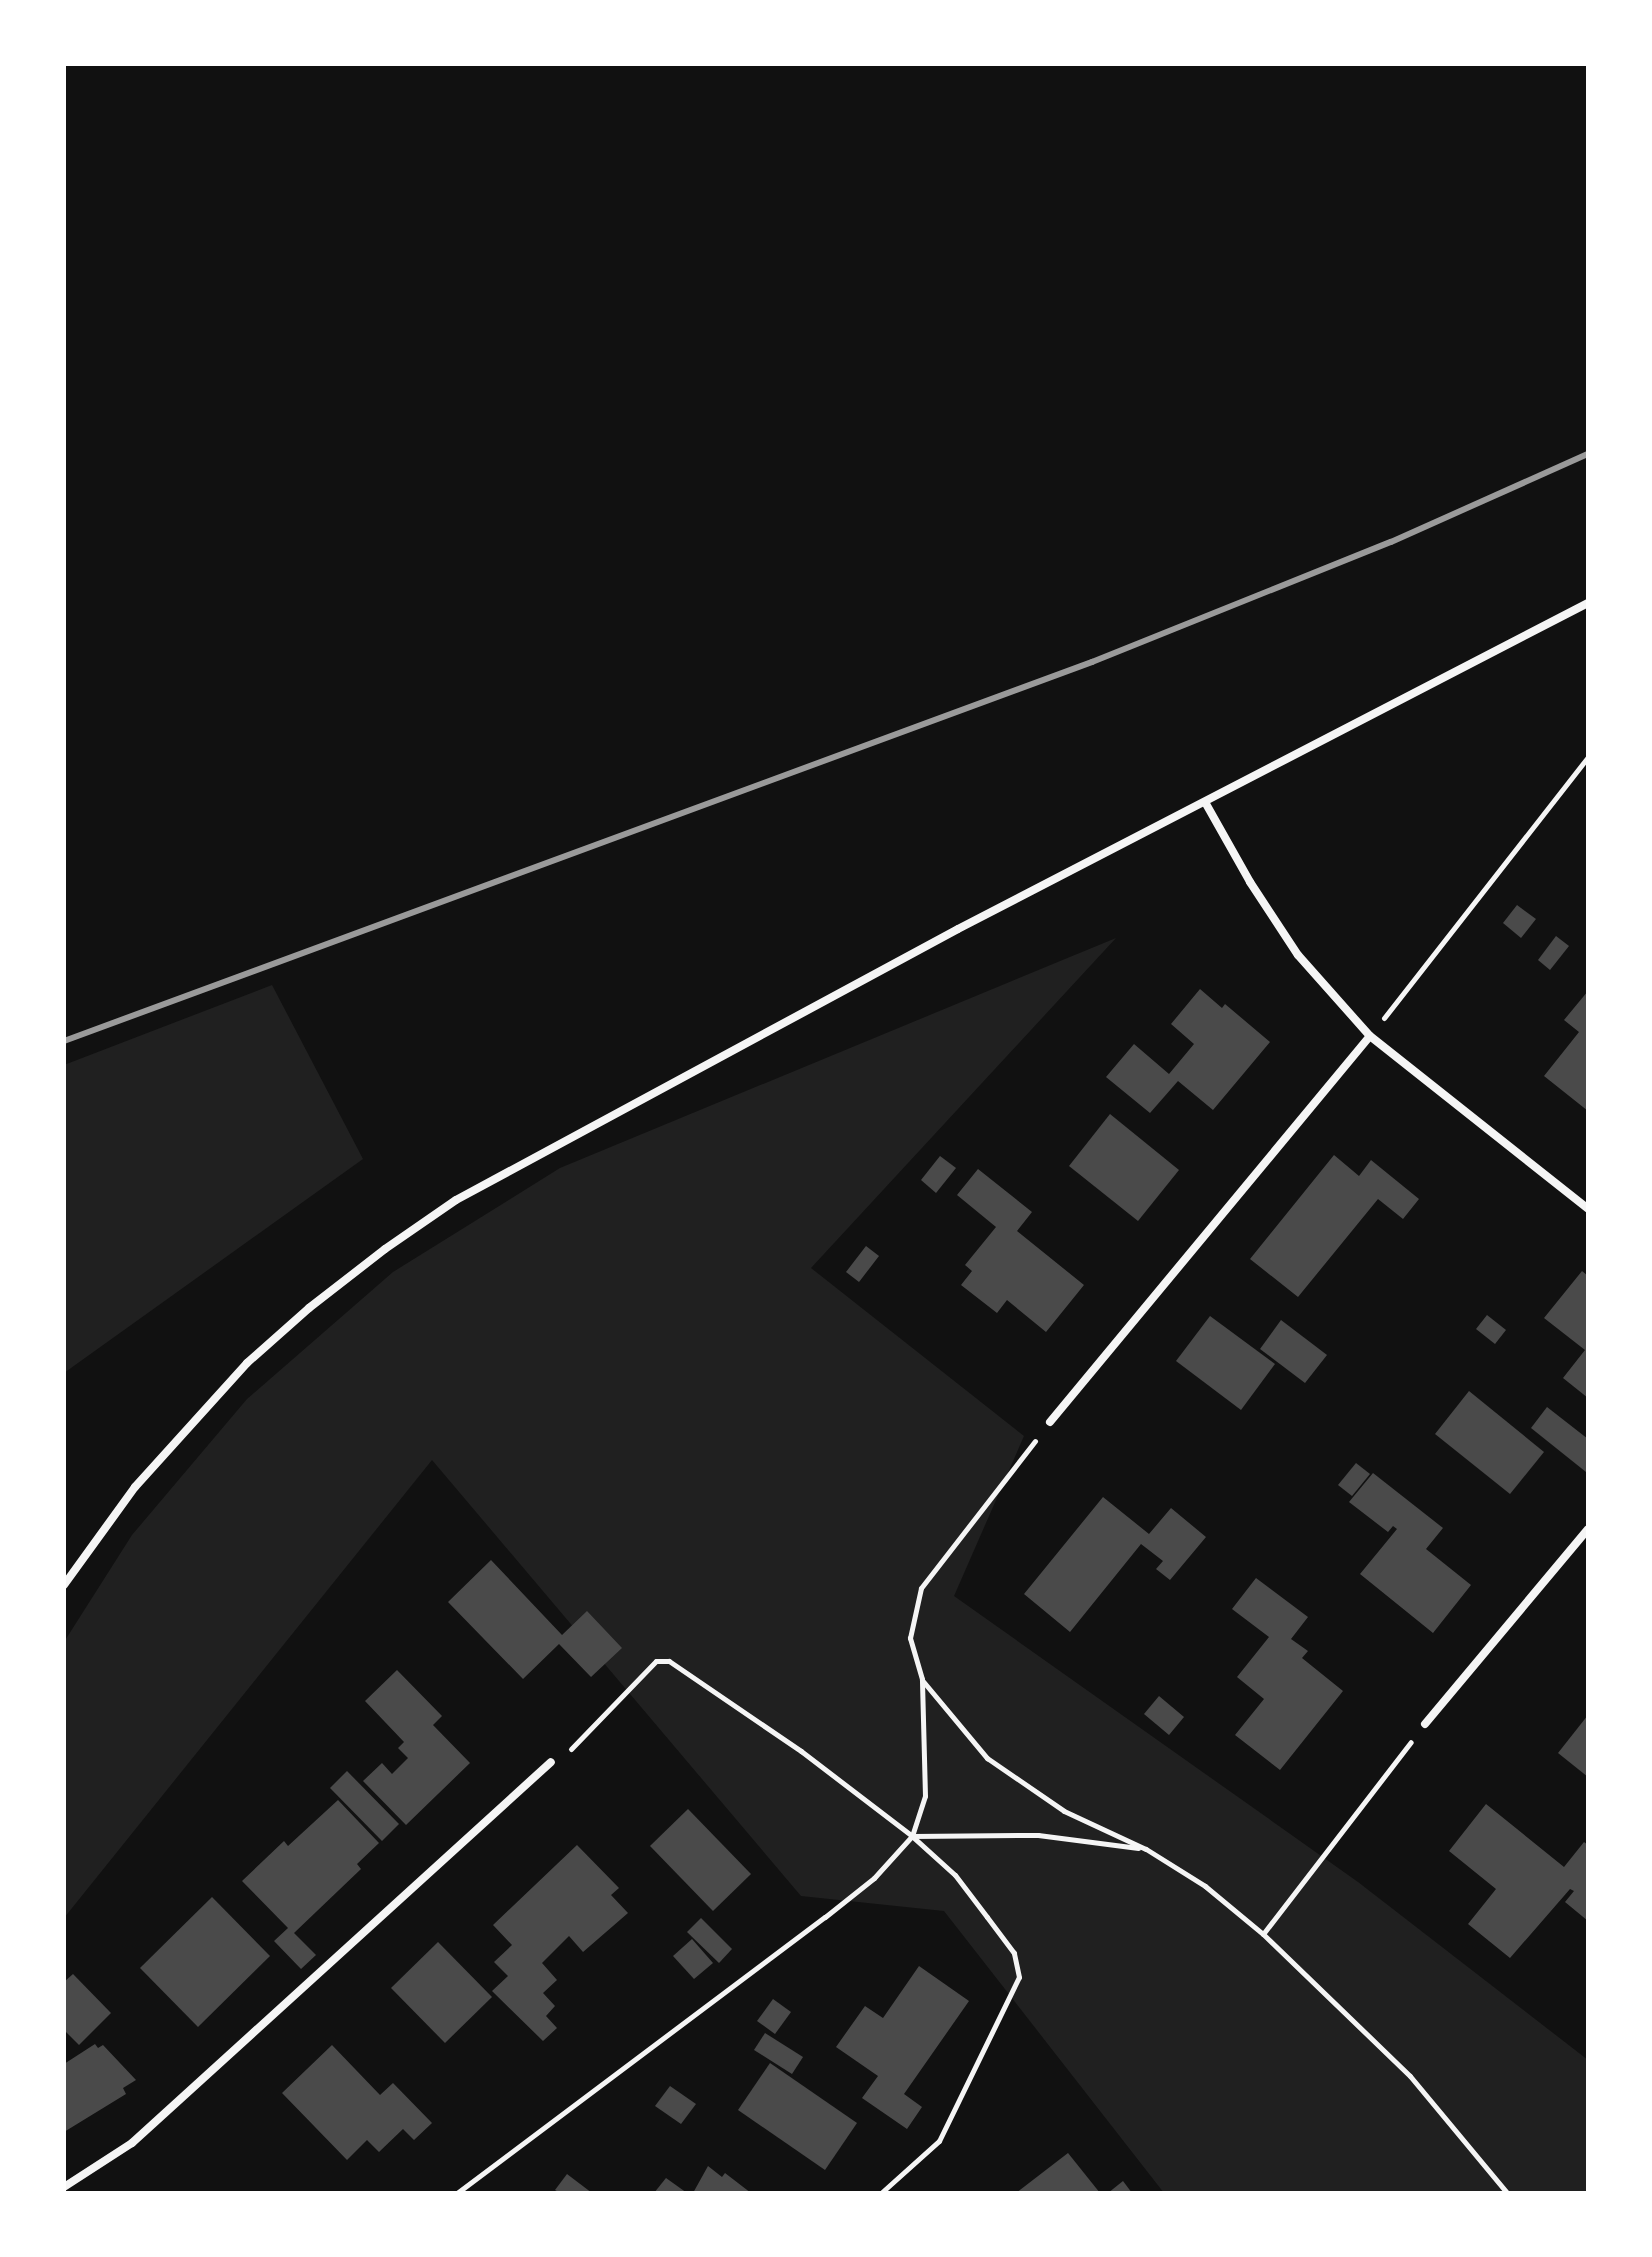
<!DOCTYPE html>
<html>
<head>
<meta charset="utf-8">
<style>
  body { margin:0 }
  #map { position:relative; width:1652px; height:2257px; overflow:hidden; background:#111; font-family:"Space Grotesk",sans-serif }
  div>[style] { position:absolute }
  .green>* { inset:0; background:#202020 }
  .building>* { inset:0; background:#4a4a4a }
  .path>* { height:5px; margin:-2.5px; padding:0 2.5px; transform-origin:2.5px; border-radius:2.5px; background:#f5f5f5 }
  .minor>* { height:8px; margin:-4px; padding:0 4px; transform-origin:4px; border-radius:4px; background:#f5f5f5 }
  .rail>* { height:6px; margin:-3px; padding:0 3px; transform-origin:3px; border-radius:3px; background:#9a9a9a }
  span { translate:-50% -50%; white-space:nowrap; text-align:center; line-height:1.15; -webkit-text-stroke:7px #fff; paint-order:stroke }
  .frame { position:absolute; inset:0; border:66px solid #fff; pointer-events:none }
</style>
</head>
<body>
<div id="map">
  <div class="green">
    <i style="clip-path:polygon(1116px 938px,811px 1268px,1024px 1436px,954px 1596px,1358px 1882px,1588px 2060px,1588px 2193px,1164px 2193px,944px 1911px,801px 1896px,432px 1460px,64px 1918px,64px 1642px,132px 1535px,247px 1399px,393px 1272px,560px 1168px)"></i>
    <i style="clip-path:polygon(272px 985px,363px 1159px,64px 1373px,64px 1065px)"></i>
  </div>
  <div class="building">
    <i style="clip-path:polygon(1517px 905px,1536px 919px,1521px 938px,1503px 923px)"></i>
    <i style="clip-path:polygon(1556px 936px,1569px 946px,1550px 970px,1538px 960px)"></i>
    <i style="clip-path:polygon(1200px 989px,1222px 1008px,1225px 1004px,1270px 1042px,1213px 1110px,1178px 1081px,1150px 1113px,1106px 1077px,1134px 1044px,1169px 1074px,1194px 1044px,1171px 1024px)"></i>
    <i style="clip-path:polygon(1588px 991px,1588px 1111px,1544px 1076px,1579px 1032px,1564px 1020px)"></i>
    <i style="clip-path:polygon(1110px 1114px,1179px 1170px,1138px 1221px,1069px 1166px)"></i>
    <i style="clip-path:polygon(1334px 1155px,1359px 1176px,1371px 1160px,1419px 1199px,1403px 1219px,1378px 1199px,1298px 1297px,1250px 1259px)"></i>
    <i style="clip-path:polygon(940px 1156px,956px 1168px,936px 1193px,921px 1180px)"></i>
    <i style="clip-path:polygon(978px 1169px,1032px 1212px,1017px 1231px,1084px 1285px,1046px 1332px,1007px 1300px,997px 1313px,961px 1285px,972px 1271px,965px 1265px,996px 1227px,957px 1195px)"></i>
    <i style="clip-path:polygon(866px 1246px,879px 1256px,859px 1282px,846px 1272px)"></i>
    <i style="clip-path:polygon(1582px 1271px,1588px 1276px,1588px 1398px,1563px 1378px,1585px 1350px,1544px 1318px)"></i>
    <i style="clip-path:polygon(1487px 1315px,1506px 1330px,1495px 1344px,1476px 1329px)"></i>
    <i style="clip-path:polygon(1210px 1316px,1275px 1364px,1241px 1410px,1176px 1361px)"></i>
    <i style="clip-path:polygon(1281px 1320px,1327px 1355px,1305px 1383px,1260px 1349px)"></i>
    <i style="clip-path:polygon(1469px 1391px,1544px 1452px,1510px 1494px,1435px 1434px)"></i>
    <i style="clip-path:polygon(1547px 1407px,1588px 1439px,1586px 1472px,1531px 1428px)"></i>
    <i style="clip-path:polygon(1356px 1463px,1370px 1474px,1352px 1496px,1338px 1485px)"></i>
    <i style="clip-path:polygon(1373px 1473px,1443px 1528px,1426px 1549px,1471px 1585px,1433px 1633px,1360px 1574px,1397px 1529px,1393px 1526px,1388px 1532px,1349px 1502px)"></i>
    <i style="clip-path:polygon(1103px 1497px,1149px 1534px,1171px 1508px,1206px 1537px,1170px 1580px,1156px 1569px,1163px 1561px,1141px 1544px,1070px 1632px,1024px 1594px)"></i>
    <i style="clip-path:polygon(491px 1560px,562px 1635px,587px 1611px,622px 1648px,591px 1677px,559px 1644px,523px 1679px,448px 1602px)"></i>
    <i style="clip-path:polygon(1256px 1578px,1308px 1617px,1291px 1639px,1308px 1651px,1302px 1658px,1343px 1691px,1280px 1770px,1235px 1735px,1264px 1699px,1237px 1677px,1269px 1637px,1232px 1609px)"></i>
    <i style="clip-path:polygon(397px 1670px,442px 1716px,433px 1725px,470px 1763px,406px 1825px,363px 1781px,382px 1763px,392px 1774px,408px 1758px,398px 1748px,404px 1742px,365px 1701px)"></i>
    <i style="clip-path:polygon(1159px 1696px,1184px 1717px,1169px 1735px,1144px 1714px)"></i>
    <i style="clip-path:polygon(1588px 1715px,1588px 1777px,1558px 1753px)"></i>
    <i style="clip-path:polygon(347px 1771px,399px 1824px,382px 1841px,330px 1788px)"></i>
    <i style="clip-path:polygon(338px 1800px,379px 1843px,357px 1864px,361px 1869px,294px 1933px,316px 1955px,301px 1969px,274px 1941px,288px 1928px,242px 1881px,284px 1841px,288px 1846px)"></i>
    <i style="clip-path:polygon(1486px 1804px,1564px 1867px,1584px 1842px,1588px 1845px,1588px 1921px,1565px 1902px,1574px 1891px,1570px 1889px,1510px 1958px,1468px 1924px,1496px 1889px,1449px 1851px)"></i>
    <i style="clip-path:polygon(688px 1809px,751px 1874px,713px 1911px,650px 1846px)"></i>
    <i style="clip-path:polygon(577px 1845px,619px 1888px,611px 1895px,628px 1913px,583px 1952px,569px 1936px,542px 1963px,557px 1980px,543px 1993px,555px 2006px,546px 2016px,557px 2028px,543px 2041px,492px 1991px,508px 1976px,494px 1962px,512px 1945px,493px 1925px)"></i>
    <i style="clip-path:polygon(212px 1897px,270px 1956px,198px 2027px,140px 1968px)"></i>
    <i style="clip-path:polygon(701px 1918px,732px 1949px,719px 1963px,687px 1932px)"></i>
    <i style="clip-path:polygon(692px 1939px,713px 1963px,694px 1979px,673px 1956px)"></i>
    <i style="clip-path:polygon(438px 1942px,492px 1997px,445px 2043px,391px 1988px)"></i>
    <i style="clip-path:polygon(919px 1966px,969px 2001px,904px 2094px,922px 2107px,907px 2129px,862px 2098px,878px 2076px,836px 2047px,865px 2006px,883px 2018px)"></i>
    <i style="clip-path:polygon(73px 1974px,111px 2013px,79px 2045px,64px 2030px,64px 1982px)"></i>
    <i style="clip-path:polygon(773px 1999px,791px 2012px,775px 2034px,757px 2021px)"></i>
    <i style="clip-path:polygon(765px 2033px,803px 2057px,792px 2074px,754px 2050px)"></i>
    <i style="clip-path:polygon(95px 2044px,98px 2048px,103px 2045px,136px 2080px,123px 2088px,126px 2094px,64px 2132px,64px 2064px)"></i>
    <i style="clip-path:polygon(332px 2045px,380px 2095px,393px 2083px,432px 2123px,414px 2140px,403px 2129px,379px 2152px,367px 2140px,347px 2160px,282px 2093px)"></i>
    <i style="clip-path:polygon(770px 2063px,857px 2123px,825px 2170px,738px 2110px)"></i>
    <i style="clip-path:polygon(670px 2086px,696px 2104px,681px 2124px,655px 2106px)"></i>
    <i style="clip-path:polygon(1068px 2153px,1100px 2193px,1016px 2193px)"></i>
    <i style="clip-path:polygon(708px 2166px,722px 2177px,725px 2173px,751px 2193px,693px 2193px)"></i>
    <i style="clip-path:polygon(567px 2174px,592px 2193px,560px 2193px,555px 2190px)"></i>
    <i style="clip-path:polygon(666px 2178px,687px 2193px,654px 2193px)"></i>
    <i style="clip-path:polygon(1123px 2181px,1132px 2193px,1108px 2193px)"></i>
  </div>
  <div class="path">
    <i style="left:1384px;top:1018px;width:331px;rotate:-52deg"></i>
    <i style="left:922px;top:1680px;width:102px;rotate:50.2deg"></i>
    <i style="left:987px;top:1758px;width:93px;rotate:34.5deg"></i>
    <i style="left:1064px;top:1811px;width:90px;rotate:24.9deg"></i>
    <i style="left:1146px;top:1849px;width:70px;rotate:32.1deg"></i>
    <i style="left:1205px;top:1886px;width:75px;rotate:39.6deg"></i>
    <i style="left:1263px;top:1934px;width:204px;rotate:44deg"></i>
    <i style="left:1410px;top:2076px;width:152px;rotate:50.3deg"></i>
    <i style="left:571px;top:1749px;width:122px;rotate:-46deg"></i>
    <i style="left:656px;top:1661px;width:13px"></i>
    <i style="left:669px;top:1661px;width:160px;rotate:34.3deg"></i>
    <i style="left:801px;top:1751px;width:140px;rotate:37.4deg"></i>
    <i style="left:1263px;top:1934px;width:242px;rotate:-52.4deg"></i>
    <i style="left:457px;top:2193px;width:460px;rotate:-36.9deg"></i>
    <i style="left:825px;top:1917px;width:63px;rotate:-38.5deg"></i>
    <i style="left:874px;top:1878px;width:57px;rotate:-47.9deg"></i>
    <i style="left:912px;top:1836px;width:42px;rotate:-72deg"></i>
    <i style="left:925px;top:1796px;width:117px;rotate:-91.5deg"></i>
    <i style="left:922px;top:1679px;width:43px;rotate:-106.3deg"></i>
    <i style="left:910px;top:1638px;width:51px;rotate:-77.6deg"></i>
    <i style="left:921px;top:1588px;width:186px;rotate:-52.2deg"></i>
    <i style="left:881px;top:2193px;width:78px;rotate:-41.9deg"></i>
    <i style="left:939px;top:2141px;width:182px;rotate:-64deg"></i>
    <i style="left:1019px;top:1977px;width:25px;rotate:-102deg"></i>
    <i style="left:1014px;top:1953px;width:45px;rotate:-126.9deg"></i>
    <i style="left:987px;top:1917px;width:53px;rotate:-127.3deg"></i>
    <i style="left:955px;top:1875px;width:58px;rotate:-137.8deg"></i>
    <i style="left:912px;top:1836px;width:126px;rotate:-0.5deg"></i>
    <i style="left:1038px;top:1835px;width:101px;rotate:7.4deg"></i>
  </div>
  <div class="minor">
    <i style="left:1205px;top:802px;width:92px;rotate:60.6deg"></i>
    <i style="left:1250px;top:882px;width:87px;rotate:56.7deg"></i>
    <i style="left:1298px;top:955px;width:108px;rotate:48.4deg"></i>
    <i style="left:1370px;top:1036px;width:278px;rotate:38.4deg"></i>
    <i style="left:1050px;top:1422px;width:501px;rotate:-50.34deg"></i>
    <i style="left:64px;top:1585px;width:121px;rotate:-54.1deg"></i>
    <i style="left:135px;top:1487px;width:167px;rotate:-47.9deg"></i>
    <i style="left:247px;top:1363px;width:83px;rotate:-41.6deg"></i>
    <i style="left:309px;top:1308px;width:96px;rotate:-37.8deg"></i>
    <i style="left:385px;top:1249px;width:86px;rotate:-34.6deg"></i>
    <i style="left:456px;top:1200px;width:570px;rotate:-28.36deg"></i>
    <i style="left:958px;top:929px;width:709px;rotate:-27.36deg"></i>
    <i style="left:1425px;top:1724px;width:254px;rotate:-50.1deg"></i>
    <i style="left:64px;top:2187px;width:81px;rotate:-32.9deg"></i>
    <i style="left:132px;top:2143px;width:566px;rotate:-42.28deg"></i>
  </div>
  <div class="rail">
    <i style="left:64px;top:1041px;width:1096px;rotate:-20.24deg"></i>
    <i style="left:1092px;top:662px;width:322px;rotate:-21.9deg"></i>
    <i style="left:1391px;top:542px;width:216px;rotate:-24.1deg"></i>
  </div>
  <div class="frame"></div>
</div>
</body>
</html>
